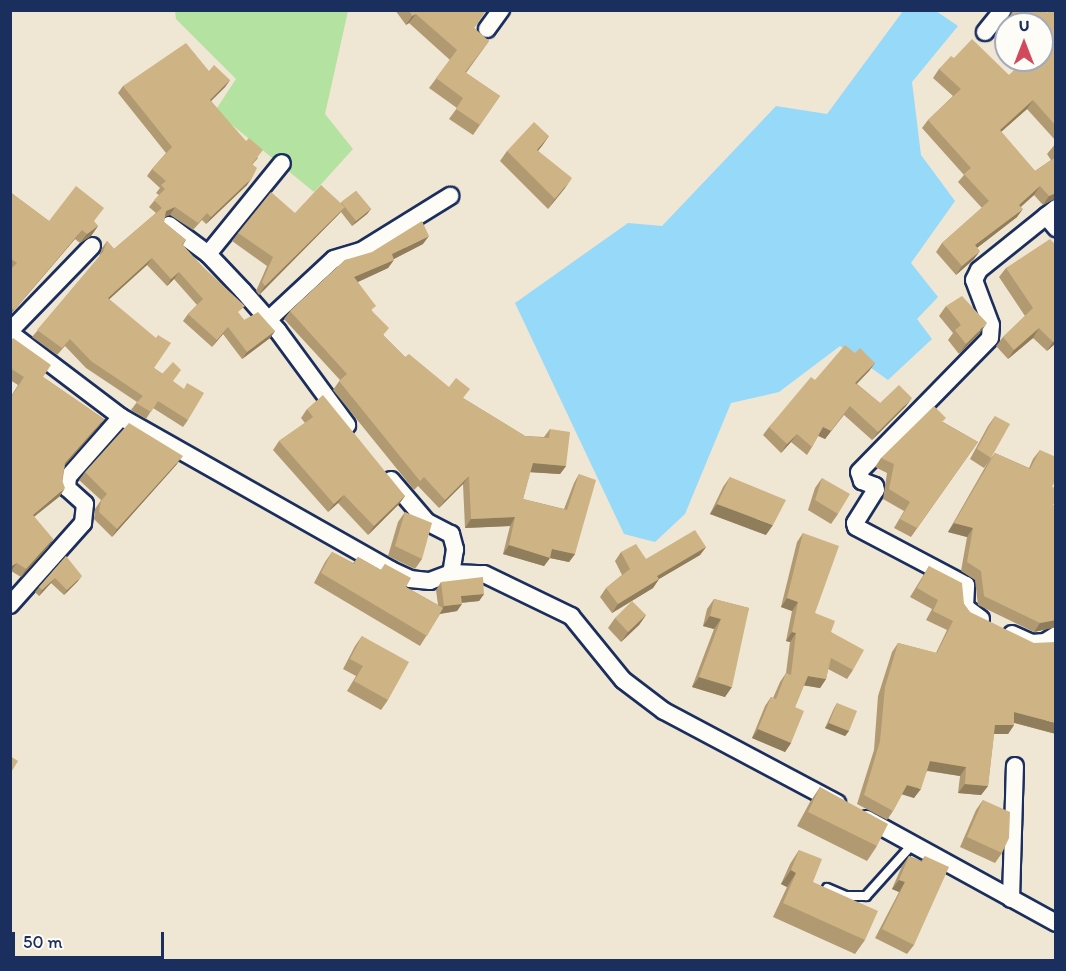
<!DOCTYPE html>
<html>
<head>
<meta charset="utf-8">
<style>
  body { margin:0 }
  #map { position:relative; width:1066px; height:971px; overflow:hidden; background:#efe6d4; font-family:Itim,sans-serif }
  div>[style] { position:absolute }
  .green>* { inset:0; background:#b4e2a1 }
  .water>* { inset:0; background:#97d9f9 }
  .roads { filter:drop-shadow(2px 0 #1b2f5e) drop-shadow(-2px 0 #1b2f5e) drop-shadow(0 2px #1b2f5e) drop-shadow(0 -2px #1b2f5e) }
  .service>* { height:8px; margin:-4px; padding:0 4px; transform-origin:4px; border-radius:4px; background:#fdfcf7 }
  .minor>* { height:16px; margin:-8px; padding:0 8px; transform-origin:8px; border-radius:8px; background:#fdfcf7 }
  .wall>* { inset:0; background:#b19a72 }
  .shaded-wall>* { inset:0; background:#907d5c }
  .building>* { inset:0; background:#ceb384 }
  span { translate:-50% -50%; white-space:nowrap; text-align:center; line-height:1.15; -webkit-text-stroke:4.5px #fdfcf7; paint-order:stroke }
  .frame { position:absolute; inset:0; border:12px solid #1b2f5e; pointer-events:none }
  .north { position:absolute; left:994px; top:12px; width:60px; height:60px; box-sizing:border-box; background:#fdfcf7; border:2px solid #a3aaba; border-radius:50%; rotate:0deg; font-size:16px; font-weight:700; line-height:24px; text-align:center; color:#1b2f5e }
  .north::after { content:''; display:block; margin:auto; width:21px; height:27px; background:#d1495b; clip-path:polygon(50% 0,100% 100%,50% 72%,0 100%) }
  .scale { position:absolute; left:12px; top:932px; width:152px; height:27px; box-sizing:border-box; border:3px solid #1b2f5e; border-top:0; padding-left:8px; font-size:18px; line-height:21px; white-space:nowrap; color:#1b2f5e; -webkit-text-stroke:4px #fdfcf7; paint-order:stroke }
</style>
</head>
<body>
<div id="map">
  <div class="green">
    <i style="clip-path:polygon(175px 11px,348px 11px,325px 114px,353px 149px,314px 192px,215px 111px,236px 79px,176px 19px)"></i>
  </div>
  <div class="water">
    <i style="clip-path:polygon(903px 11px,936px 11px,958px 26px,912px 82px,921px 155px,955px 201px,911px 263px,938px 297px,917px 319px,932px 339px,888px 380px,840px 346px,779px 392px,731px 403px,685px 514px,655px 542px,624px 534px,515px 303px,628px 223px,662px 226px,776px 106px,827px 114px)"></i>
  </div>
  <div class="roads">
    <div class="service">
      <i style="left:827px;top:888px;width:21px;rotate:23deg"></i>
      <i style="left:846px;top:896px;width:20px"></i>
      <i style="left:866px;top:896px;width:69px;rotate:-48deg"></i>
    </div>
    <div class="minor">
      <i style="left:487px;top:29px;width:24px;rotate:-54deg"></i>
      <i style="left:985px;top:32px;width:28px;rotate:-51deg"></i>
      <i style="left:1046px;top:216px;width:16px;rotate:50deg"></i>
      <i style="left:169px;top:225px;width:49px;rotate:36.6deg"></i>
      <i style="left:208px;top:254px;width:51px;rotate:46.6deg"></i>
      <i style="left:243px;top:291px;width:53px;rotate:48.8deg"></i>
      <i style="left:278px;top:331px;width:117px;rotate:53.7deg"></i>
      <i style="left:208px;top:254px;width:117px;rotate:-50.9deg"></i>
      <i style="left:267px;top:321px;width:91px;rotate:-42.8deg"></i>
      <i style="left:334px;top:259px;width:28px;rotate:-17deg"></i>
      <i style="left:361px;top:251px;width:105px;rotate:-31.7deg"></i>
      <i style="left:10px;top:331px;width:118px;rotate:-46deg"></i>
      <i style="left:10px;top:333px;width:139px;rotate:37.1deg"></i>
      <i style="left:121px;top:417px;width:310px;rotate:29.5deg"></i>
      <i style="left:391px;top:570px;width:21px;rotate:25deg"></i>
      <i style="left:410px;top:579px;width:20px;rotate:6deg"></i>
      <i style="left:430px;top:581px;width:22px;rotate:-21deg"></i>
      <i style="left:451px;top:573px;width:33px;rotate:2deg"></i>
      <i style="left:484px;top:574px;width:97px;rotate:25.8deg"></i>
      <i style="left:571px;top:616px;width:82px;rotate:50.9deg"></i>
      <i style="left:623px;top:680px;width:51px;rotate:37.1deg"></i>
      <i style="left:664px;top:711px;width:196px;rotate:28deg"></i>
      <i style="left:391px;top:480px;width:55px;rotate:49.4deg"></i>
      <i style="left:427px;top:522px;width:27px;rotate:27deg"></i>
      <i style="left:451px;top:534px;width:16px;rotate:75deg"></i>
      <i style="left:455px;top:549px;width:24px;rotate:99deg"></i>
      <i style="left:10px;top:605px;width:110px;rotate:-48.3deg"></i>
      <i style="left:83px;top:523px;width:19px;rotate:-84deg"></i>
      <i style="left:85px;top:504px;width:24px;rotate:-138deg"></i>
      <i style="left:67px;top:488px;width:11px;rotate:-85deg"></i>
      <i style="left:68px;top:477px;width:80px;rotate:-48.5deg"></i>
      <i style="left:981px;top:619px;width:20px;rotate:-143deg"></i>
      <i style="left:965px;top:607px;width:22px;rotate:-87deg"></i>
      <i style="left:966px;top:585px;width:124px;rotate:-152.2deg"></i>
      <i style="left:856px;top:527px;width:4px;rotate:-104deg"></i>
      <i style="left:855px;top:523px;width:39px;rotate:-58deg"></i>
      <i style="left:876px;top:490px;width:4px;rotate:-104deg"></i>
      <i style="left:875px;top:486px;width:14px;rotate:-159deg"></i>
      <i style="left:862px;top:481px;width:9px;rotate:-108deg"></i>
      <i style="left:859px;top:472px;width:187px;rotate:-45.6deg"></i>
      <i style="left:990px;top:338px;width:13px;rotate:-86deg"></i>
      <i style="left:991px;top:325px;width:48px;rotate:-110.7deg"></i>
      <i style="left:974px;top:280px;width:11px;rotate:-63deg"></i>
      <i style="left:979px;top:270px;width:99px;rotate:-38.8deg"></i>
      <i style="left:1012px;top:634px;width:22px;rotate:24deg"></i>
      <i style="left:1032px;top:643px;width:13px;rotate:-4deg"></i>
      <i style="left:1045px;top:642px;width:13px;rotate:-32deg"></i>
      <i style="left:867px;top:819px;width:216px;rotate:28.8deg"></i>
      <i style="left:1011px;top:899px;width:133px;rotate:-88.3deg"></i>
    </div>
  </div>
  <div class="wall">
    <i style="clip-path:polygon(395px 10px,486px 10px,474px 28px,489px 41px,466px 73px,500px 96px,473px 135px,449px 119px,457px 108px,429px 88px,450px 60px,409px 23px,406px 25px)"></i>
    <i style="clip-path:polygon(1013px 10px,1044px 10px,1047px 13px,1056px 10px,1056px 141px,1027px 109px,1001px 132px,1035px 171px,1051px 160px,1047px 154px,1056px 143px,1056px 198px,1043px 205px,1034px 195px,1021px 207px,1017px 217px,977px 248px,974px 259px,956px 275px,936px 252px,942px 243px,982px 208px,958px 182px,964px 175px,922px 128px,928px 120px,953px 96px,933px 78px,939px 69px,954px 58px,1009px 75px,1042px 60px,1042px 24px,1007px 24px,1006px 23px)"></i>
    <i style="clip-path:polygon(209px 71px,230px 80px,225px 87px,211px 101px,258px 158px,252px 165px,247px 185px,206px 224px,202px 220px,193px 230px,170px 215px,165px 217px,164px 222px,186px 240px,183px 245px,244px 320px,275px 331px,270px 338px,242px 359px,223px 334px,212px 347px,183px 321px,188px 314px,197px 305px,174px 279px,167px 286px,147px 265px,109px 299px,154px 368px,173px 381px,188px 420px,183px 427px,153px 408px,146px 419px,131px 410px,137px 402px,86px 368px,65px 346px,57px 355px,32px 337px,99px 257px,102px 248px,107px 241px,114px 249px,156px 213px,149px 207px,159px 195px,156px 193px,160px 188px,147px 176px,152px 169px,166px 153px,118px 93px,123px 86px)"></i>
    <i style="clip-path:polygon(549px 136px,538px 151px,565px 188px,548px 209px,500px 161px,507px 151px)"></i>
    <i style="clip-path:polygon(356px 191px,371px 209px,367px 214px,352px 226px,341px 212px,338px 215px,259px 295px,256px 291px,267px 266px,232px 241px,238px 233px,295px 213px,341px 203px)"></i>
    <i style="clip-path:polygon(10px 192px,49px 221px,94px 222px,98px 226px,91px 236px,80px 243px,75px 239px,10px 315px)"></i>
    <i style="clip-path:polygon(423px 244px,394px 259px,388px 268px,358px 282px,384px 336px,405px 357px,463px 398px,525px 436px,544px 437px,550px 429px,566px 466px,560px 474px,530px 472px,523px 499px,564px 509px,574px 483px,579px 474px,575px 554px,569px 562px,550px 558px,544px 566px,503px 554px,510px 526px,465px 528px,463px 484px,439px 508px,418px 486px,414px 490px,333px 390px,340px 380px,284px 319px,290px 311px,345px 260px)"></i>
    <i style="clip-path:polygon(1056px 245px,1056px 343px,1047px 351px,1033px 338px,1008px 359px,996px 346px,1003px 337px,1025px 316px,999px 277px,1006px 268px)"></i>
    <i style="clip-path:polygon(946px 306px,980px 333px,959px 354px,948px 340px,953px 333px,939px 316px)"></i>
    <i style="clip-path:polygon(10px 341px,43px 377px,104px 419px,99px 426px,65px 465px,60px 496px,34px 517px,53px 539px,48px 547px,21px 577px,11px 571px,10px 571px,10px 398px,18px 385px,10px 380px)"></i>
    <i style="clip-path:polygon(855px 353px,875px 363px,869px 371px,857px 384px,880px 403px,906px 406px,872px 440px,844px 415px,825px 439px,818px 436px,812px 447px,807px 455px,791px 442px,781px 453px,763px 435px,769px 427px,815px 380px)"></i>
    <i style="clip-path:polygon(307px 409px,405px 496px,399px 504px,368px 535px,338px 503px,328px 512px,273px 450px,279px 441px,305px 423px,301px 418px)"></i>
    <i style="clip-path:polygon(995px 416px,991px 458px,984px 468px,970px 459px,988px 426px)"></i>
    <i style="clip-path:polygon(943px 422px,978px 442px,911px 537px,894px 528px,904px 511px,883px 499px,887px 473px,875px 467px,881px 458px)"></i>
    <i style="clip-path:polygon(1040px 450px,1052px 487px,1053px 505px,1056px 505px,1056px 627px,1034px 632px,978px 605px,975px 580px,961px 571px,967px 537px,948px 532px,988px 462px,995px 453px,1029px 468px,1033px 459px)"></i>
    <i style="clip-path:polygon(177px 464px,112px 537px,94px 519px,95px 509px,101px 500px,79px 480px,85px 472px)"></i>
    <i style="clip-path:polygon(730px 477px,766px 535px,710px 514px,723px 487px)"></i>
    <i style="clip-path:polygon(822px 478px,838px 514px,831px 524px,808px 510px,815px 488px)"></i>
    <i style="clip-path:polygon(405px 512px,422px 559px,415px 569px,388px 556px,398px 522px)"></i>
    <i style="clip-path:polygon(803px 533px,815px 613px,831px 632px,853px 670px,847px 679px,828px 669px,826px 679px,820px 688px,804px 685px,795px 707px,791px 743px,785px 752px,752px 738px,765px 706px,771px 697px,773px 698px,780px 682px,786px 673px,790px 642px,786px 641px,792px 611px,781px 607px,797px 542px)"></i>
    <i style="clip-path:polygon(706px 547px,700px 555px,659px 579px,653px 588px,612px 613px,600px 597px,606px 588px,622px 575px,615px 561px,621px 552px,646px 559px)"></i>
    <i style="clip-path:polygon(332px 552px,353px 563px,358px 557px,381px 570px,385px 564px,406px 587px,438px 605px,436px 590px,441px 582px,484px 594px,479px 601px,462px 603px,457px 611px,440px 614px,420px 646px,314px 583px,325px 562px)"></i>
    <i style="clip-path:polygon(66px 556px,78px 581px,64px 595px,51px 583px,39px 596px,35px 592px,39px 587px)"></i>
    <i style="clip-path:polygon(929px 566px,964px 604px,1056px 734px,1014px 723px,1014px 725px,1008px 734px,994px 734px,988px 786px,981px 795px,958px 793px,960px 776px,927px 771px,914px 798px,902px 794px,893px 811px,887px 820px,857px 804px,874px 750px,878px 696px,892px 652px,898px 643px,936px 653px,947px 630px,926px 620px,932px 609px,910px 597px)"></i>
    <i style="clip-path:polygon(714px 599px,749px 608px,725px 697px,692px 687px,714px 629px,703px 626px,707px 609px)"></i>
    <i style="clip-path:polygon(646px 615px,639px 625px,621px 642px,608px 628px,615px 618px)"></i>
    <i style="clip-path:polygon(362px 636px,388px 700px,381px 710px,347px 691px,356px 676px,343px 669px,355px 646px)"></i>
    <i style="clip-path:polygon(837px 703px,849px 731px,845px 736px,825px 728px,834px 708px)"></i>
    <i style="clip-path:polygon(820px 787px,877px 846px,867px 861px,797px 826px,810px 802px)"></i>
    <i style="clip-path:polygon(983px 800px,1002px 853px,995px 863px,960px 847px,976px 810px)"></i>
    <i style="clip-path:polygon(799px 850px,813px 882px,865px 940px,855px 954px,773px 917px,787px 887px,781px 884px,790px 864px)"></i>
    <i style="clip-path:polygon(909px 856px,921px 861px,925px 856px,914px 945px,907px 954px,875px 938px,899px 892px,892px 889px,902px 866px)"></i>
  </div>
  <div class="shaded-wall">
    <i style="clip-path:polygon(416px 14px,409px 23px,406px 25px,412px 16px)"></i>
    <i style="clip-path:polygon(230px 80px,225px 87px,205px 107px,210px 100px)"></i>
    <i style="clip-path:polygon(1033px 100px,1027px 109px,994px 138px,1000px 130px)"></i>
    <i style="clip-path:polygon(549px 136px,542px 146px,530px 160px,537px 150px)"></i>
    <i style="clip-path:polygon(252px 178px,247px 185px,206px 224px,211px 217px)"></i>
    <i style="clip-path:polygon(572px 178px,565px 188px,548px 209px,555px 199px)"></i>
    <i style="clip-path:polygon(1040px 186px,1034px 195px,1013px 213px,1019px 205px)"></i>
    <i style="clip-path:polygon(1056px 193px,1056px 198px,1043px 205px,1049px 196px)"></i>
    <i style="clip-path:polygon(175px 207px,170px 215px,161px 218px,166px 211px)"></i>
    <i style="clip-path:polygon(345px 207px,338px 215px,259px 295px,265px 286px)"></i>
    <i style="clip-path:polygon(371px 209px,367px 214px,352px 226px,356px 221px)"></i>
    <i style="clip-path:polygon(1023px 209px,1017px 217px,969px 254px,975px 245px)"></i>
    <i style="clip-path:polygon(98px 226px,91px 236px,80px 243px,87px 234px)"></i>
    <i style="clip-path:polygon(82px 230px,75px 239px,10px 315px,14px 310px)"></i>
    <i style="clip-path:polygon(429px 236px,423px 244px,386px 263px,392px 254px)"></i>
    <i style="clip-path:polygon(980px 251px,974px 259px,956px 275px,962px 266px)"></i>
    <i style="clip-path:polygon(152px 258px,147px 265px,103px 305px,108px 298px)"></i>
    <i style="clip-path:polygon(394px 260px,388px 268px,349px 286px,354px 277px)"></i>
    <i style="clip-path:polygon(179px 272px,174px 279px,167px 286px,171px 279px)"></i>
    <i style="clip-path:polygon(987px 323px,980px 333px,959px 354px,966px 344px)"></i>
    <i style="clip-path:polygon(228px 327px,223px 334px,212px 347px,217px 340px)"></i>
    <i style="clip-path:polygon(1039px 328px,1033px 338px,1008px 359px,1014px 350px)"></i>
    <i style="clip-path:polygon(275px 331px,270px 338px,242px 359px,247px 352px)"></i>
    <i style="clip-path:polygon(1056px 340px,1056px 343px,1047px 351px,1053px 342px)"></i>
    <i style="clip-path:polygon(875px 363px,869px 371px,849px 391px,855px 383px)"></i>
    <i style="clip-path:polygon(912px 398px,906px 406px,872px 440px,878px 432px)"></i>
    <i style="clip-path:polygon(850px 406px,825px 439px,817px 435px,823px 427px)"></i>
    <i style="clip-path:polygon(104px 419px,99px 426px,60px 471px,65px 463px)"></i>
    <i style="clip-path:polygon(797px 434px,791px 442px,781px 453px,787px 444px)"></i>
    <i style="clip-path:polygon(183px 456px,177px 464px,112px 537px,117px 529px)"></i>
    <i style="clip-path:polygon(533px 463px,566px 466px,560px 474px,527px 472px)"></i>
    <i style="clip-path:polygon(469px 476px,463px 484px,439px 508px,445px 500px)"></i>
    <i style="clip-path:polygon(65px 488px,60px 496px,27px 522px,33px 515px)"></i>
    <i style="clip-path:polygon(344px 495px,338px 503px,328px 512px,334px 504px)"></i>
    <i style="clip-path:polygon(405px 496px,399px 504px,368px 535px,374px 526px)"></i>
    <i style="clip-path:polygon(717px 504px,773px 525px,766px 535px,710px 514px)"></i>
    <i style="clip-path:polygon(515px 517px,510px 526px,465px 528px,471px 519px)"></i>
    <i style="clip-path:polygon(954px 523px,973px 528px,967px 537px,948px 532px)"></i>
    <i style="clip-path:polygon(53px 539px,48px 547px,21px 577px,26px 569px)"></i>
    <i style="clip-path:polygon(509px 545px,552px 549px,575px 554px,569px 562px,550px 558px,544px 566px,503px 554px)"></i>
    <i style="clip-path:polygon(706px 547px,700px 555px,659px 579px,653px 588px,612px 613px,618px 604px,657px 576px)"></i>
    <i style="clip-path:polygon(17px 563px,11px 571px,10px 571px,10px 567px)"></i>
    <i style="clip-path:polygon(82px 576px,78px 581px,64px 595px,67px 590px)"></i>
    <i style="clip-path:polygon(55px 578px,51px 583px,39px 596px,42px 590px)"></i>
    <i style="clip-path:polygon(484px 594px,479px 601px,456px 603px,461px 596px)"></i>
    <i style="clip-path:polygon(787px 598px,798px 602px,792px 611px,781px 607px)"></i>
    <i style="clip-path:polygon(462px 604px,457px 611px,439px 614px,444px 606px)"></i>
    <i style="clip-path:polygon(646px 615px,639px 625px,621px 642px,628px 632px)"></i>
    <i style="clip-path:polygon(710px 616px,721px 619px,714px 629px,703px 626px)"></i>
    <i style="clip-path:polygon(1056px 620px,1056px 627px,1034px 632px,1040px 623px)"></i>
    <i style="clip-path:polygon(792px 632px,796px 633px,790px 642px,786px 641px)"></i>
    <i style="clip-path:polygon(808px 676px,826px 679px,820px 688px,801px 685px)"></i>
    <i style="clip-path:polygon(699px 677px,732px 687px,725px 697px,692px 687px)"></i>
    <i style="clip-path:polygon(1014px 712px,1056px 723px,1056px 734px,1008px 721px)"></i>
    <i style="clip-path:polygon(829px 723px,849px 731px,845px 736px,825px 728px)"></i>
    <i style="clip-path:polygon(995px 725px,1014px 725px,1008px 734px,989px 734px)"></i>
    <i style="clip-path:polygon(758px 729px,791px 743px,785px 752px,752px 738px)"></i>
    <i style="clip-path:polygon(930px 761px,966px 767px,960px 776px,924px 770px)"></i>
    <i style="clip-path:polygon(965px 784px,988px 786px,981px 795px,958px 793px)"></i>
    <i style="clip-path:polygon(907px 785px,921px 789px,914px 798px,901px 794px)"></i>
    <i style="clip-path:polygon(791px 870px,796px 873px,787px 887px,781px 884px)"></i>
    <i style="clip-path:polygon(899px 880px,905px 882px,899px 892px,892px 889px)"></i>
  </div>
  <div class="building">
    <i style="clip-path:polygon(409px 10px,486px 10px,474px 28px,489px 41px,465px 72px,500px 96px,480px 125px,456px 109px,463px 98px,436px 78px,457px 50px,416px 14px,412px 16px)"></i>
    <i style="clip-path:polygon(1014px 10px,1044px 10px,1047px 13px,1050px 10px,1056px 10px,1056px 126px,1033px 100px,1000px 130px,1035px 171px,1056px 157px,1056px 193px,1049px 196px,1040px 186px,1019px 205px,1023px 209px,975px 245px,980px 251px,962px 266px,942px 243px,989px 201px,964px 174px,971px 168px,928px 120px,961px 89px,939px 69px,951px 56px,954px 58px,972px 39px,1009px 75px,1024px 60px,1042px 60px,1042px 24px,1023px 24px,1012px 14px)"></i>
    <i style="clip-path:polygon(186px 43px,209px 71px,214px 65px,230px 80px,210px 100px,246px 141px,249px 138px,263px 150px,252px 164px,257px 168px,252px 178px,211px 217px,207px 213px,198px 223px,175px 207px,166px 211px,164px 222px,186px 240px,182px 244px,203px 267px,245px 306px,238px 312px,244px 320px,258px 312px,275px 331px,247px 352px,228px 327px,217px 340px,188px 314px,203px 299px,179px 272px,171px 279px,152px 258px,108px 298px,156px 338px,158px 335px,171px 343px,154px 368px,162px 374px,173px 362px,181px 370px,173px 381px,184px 389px,187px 383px,204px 393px,188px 420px,158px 401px,151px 412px,136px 403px,143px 396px,91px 361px,70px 339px,62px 348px,37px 330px,103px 252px,107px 241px,114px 249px,162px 208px,154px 200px,165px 189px,161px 185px,166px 181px,152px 169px,172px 147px,123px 86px)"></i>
    <i style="clip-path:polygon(534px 122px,549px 136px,537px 150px,572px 178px,555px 199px,507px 151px)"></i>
    <i style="clip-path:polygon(321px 185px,345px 207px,265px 286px,262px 282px,273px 257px,238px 233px,271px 192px,295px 213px)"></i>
    <i style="clip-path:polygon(76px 186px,104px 208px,94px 221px,98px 226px,87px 234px,82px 230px,14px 310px,10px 307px,10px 270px,17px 263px,10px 258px,10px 192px,49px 221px)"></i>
    <i style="clip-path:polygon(356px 191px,371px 209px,356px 221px,341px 202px)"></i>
    <i style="clip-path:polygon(422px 221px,429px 236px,392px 254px,394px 260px,354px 277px,376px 306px,371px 310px,389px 328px,383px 335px,405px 357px,409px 354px,449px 387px,456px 378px,470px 389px,463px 398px,525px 436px,549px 438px,550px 429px,570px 432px,566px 466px,533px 463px,523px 499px,567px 510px,579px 474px,596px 480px,575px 554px,552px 549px,550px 558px,509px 545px,515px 517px,471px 519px,469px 476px,445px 500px,424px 477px,420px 481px,339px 381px,347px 374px,290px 311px,345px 260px,372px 252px)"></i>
    <i style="clip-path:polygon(1050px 239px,1056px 245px,1056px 340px,1053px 342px,1039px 328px,1014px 350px,1003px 337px,1033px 308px,1006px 268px)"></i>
    <i style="clip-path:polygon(962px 296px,987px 323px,966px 344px,955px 330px,961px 325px,946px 306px)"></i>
    <i style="clip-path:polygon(13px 338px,51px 365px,43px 377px,104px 419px,65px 463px,62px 480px,65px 488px,33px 515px,53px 539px,26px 569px,17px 563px,10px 567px,10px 399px,24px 377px,10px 368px,10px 342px)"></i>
    <i style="clip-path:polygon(845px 345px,855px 353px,860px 348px,875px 363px,855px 383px,880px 403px,899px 385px,912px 398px,878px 432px,850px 406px,831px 431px,823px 427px,812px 447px,797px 434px,787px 444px,769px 427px,811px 377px,815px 380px)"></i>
    <i style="clip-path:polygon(323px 395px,405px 496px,374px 526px,344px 495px,334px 504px,279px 441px,313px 417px,307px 409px)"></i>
    <i style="clip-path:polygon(934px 406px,946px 418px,942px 422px,978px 442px,917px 528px,900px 519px,910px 502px,889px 489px,894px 464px,881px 458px)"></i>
    <i style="clip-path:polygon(995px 416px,1010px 424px,991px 458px,977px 449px)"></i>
    <i style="clip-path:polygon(129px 423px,183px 456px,117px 529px,99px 512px,101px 501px,107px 494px,85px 472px)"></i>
    <i style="clip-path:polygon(1040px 450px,1056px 457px,1056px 479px,1052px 487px,1056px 488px,1056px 500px,1053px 505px,1056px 505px,1056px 620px,1040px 623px,984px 596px,981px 571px,967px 562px,973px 528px,954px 523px,995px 453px,1030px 469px)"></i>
    <i style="clip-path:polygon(730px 477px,786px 500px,773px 525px,717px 504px)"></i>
    <i style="clip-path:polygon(822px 478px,850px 494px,838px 514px,815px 500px)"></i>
    <i style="clip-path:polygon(405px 512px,432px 523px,422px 559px,395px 546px)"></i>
    <i style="clip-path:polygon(695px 530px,706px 547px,657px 576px,659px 579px,618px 604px,606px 588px,630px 569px,621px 552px,636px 544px,646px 559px)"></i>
    <i style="clip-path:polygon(803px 533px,839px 546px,815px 613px,835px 621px,831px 632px,864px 650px,853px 670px,831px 658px,826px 679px,808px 676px,795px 707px,804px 711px,791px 743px,758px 729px,771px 697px,776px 699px,786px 673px,791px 675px,796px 633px,792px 632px,798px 602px,787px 598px)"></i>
    <i style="clip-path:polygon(332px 552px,354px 564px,358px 557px,381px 570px,385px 564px,411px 578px,406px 587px,443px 608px,427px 636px,321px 573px)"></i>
    <i style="clip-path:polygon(66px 556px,82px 576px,67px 590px,55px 578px,42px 590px,39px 587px)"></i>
    <i style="clip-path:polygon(929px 566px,962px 583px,964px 604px,970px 612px,1034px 643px,1056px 642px,1056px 723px,1014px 712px,1014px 725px,995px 725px,988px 786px,965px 784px,966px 767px,930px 761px,921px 789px,907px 785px,893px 811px,864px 795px,880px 741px,885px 687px,898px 643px,937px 653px,953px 621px,933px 611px,938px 600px,917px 588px)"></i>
    <i style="clip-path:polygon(483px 577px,484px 594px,461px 596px,462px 604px,444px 606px,441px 582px)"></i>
    <i style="clip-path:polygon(714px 599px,749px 608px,732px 687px,699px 677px,721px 619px,710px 616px)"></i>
    <i style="clip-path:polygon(632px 601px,646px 615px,628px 632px,615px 618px)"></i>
    <i style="clip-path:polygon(362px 636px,409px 662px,388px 700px,354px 681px,363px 666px,350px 659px)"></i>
    <i style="clip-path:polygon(837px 703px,857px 711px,849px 731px,829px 723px)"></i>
    <i style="clip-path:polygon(10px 756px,18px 761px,10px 774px)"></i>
    <i style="clip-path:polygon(820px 787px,888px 824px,877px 846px,808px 812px)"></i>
    <i style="clip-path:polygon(983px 800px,1010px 812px,1009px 838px,1002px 853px,967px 837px)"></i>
    <i style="clip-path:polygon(799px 850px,822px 859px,813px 882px,878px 911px,865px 940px,783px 903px,796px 873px,791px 870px)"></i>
    <i style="clip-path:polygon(909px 856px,922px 862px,925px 856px,949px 867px,914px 945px,882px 929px,905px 882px,899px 880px)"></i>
  </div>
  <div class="frame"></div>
  <div class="north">U</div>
  <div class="scale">50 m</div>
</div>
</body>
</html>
